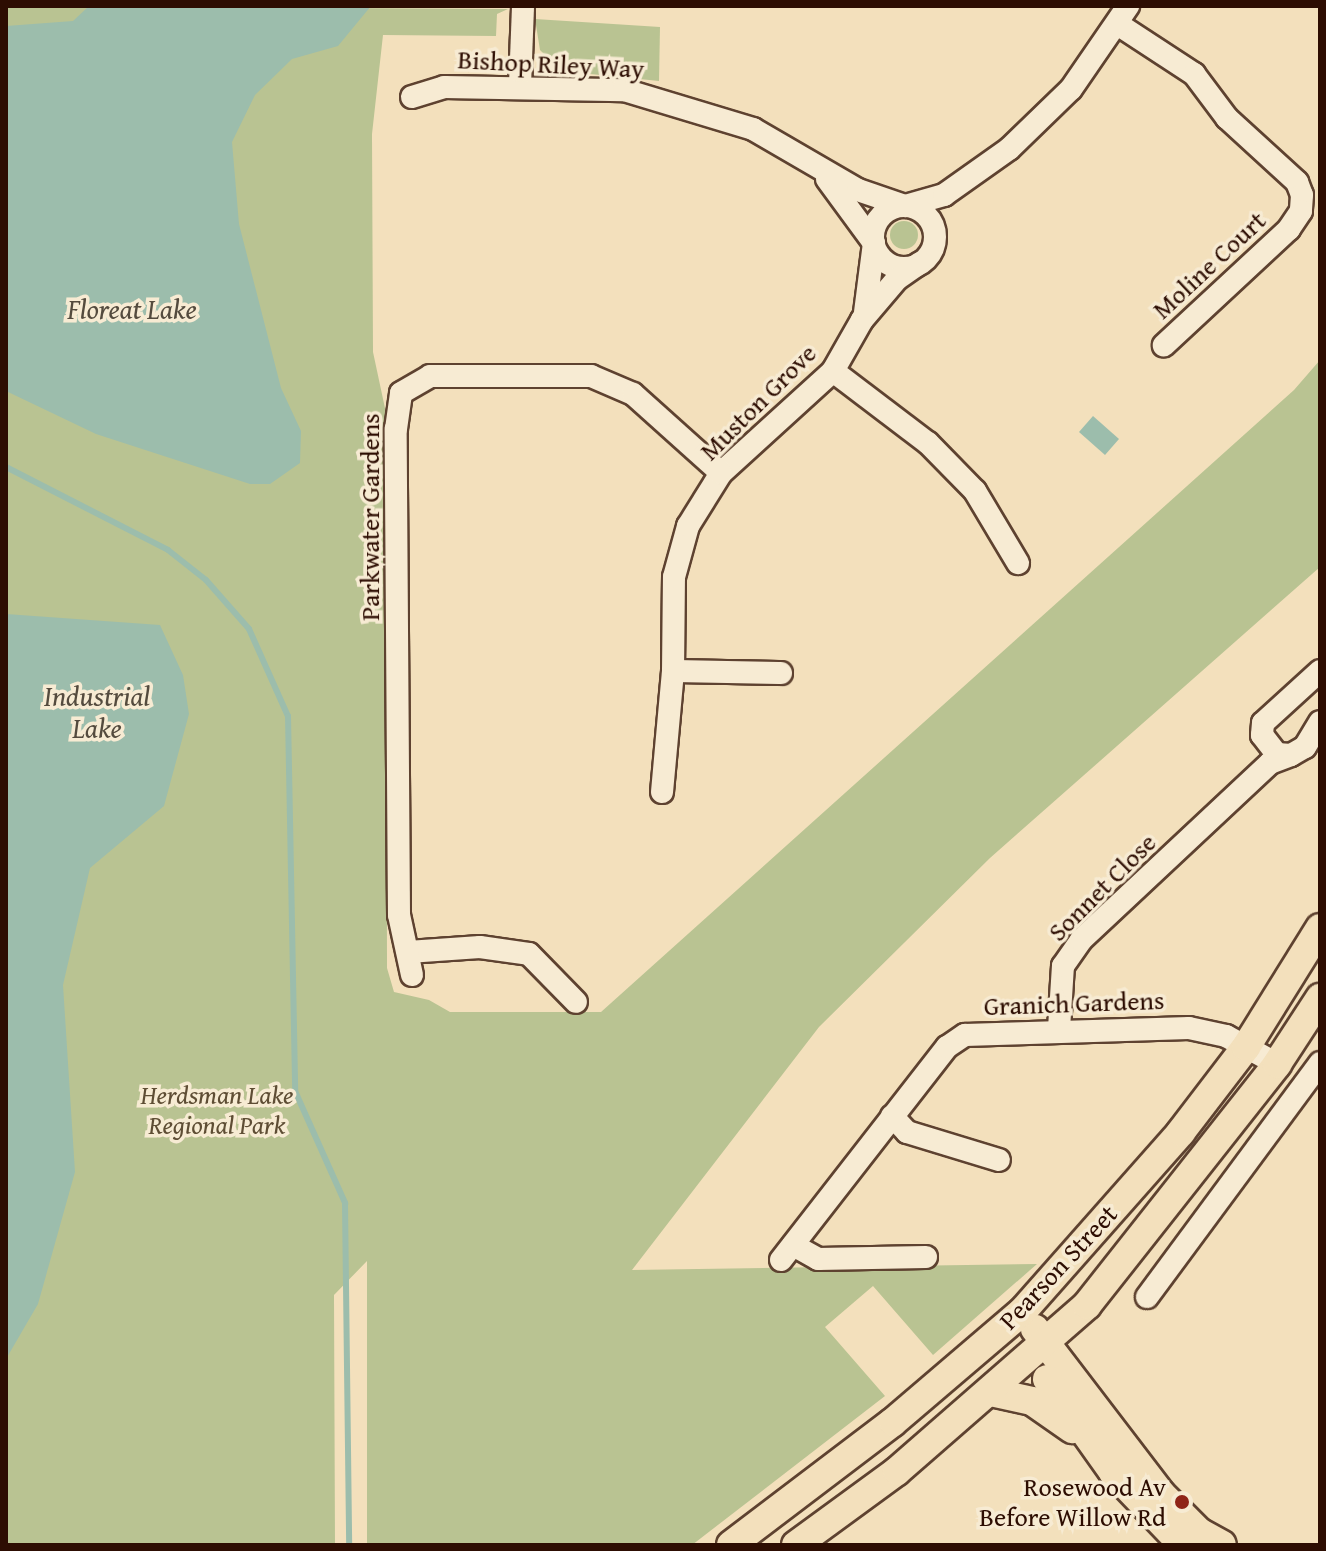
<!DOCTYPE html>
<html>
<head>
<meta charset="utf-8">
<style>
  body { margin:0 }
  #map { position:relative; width:1326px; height:1551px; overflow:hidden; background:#f3e0bc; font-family:"Gentium Book Plus",serif }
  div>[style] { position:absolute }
  .green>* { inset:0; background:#b9c392 }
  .round { border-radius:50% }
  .water>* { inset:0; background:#9cbdac }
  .stream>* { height:6px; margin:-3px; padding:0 3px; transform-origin:3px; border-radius:3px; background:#9cbdac }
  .roads { filter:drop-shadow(2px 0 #5e4230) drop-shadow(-2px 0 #5e4230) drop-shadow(0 2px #5e4230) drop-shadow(0 -2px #5e4230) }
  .minor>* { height:22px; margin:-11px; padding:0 11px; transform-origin:11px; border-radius:11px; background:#f7ebd3 }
  .minor>.ring { margin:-11px; padding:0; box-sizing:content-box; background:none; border:22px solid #f7ebd3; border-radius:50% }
  .major>* { height:28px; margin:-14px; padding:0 14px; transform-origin:14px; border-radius:14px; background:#f3e0bc }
  .dots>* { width:22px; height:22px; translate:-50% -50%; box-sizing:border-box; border:4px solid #f7ebd3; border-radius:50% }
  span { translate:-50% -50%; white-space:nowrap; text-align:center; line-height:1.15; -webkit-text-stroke:7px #f7ebd3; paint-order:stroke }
  .street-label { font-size:26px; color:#2d0d02 }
  .park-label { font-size:26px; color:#5e4d34; font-style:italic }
  .poi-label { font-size:26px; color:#2d0d02 }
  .right { translate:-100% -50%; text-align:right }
  .water-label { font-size:28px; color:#544b3e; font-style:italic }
  .frame { position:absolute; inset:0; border:8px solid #2d0d02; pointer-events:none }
</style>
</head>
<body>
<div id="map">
  <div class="green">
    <i style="clip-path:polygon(6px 6px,508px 9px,497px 14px,496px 36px,383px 35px,372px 134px,373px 352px,386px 413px,387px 968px,394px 992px,429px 1000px,450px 1012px,601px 1012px,1294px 390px,1320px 360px,1320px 567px,990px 858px,819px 1027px,632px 1270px,1037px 1264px,933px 1355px,873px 1286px,825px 1327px,885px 1396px,692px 1545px,367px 1545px,367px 1261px,334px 1295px,335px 1545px,6px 1545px)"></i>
    <i style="clip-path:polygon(535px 19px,660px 27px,659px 81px,561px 71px,540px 50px)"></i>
    <i class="round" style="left:890px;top:221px;width:28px;height:28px"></i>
  </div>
  <div class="water">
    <i style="clip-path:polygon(89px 6px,371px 6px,338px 46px,292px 59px,255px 95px,232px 142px,239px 224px,281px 388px,301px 431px,300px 463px,270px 484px,250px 484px,96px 434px,6px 391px,6px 26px,73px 21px)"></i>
    <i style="clip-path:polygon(1093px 416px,1119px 439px,1105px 455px,1079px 432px)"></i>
    <i style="clip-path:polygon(6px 614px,160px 625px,183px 675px,189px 714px,164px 806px,90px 868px,63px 985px,75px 1172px,38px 1304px,6px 1359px)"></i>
  </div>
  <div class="stream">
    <i style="left:6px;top:467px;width:182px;rotate:27.1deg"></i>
    <i style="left:168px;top:550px;width:48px;rotate:38.3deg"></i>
    <i style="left:206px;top:580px;width:65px;rotate:48.7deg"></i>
    <i style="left:249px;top:629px;width:95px;rotate:65.9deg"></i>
    <i style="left:288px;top:716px;width:375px;rotate:88.9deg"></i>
    <i style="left:295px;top:1091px;width:123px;rotate:65.9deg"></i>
    <i style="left:345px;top:1203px;width:342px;rotate:89.3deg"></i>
  </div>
  <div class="roads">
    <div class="minor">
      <i style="left:1119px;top:25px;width:90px;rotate:33.2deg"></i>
      <i style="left:1194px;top:74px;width:55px;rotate:53.1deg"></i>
      <i style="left:1227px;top:118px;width:95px;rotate:42.4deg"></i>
      <i style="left:1297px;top:182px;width:14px;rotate:69deg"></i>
      <i style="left:1302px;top:195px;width:16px;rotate:94deg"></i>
      <i style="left:1301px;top:211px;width:22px;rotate:124deg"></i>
      <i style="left:1289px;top:229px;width:171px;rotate:137.1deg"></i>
      <i style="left:520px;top:85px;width:79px;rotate:-87.8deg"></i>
      <i style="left:412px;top:97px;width:34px;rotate:-17deg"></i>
      <i style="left:444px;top:87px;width:180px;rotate:1deg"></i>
      <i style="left:624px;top:90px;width:135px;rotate:16.8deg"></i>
      <i style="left:753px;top:129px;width:121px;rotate:30.2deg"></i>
      <i style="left:858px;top:190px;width:50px;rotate:18.8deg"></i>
      <i style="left:905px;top:206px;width:41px;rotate:-15.8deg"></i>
      <i style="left:944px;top:195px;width:80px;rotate:-35.3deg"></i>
      <i style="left:1009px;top:149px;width:86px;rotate:-44.1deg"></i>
      <i style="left:1071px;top:89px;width:101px;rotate:-55.5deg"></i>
      <i style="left:827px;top:179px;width:79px;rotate:53.7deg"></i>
      <i style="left:874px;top:243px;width:70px;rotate:97.4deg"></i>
      <i class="ring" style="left:873px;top:206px;width:40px;height:40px"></i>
      <i style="left:833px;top:371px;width:119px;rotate:37.2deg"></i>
      <i style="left:928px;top:443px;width:67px;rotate:45.6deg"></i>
      <i style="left:975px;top:491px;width:84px;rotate:59.2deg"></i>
      <i style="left:673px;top:671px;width:108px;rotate:1.1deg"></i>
      <i style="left:1320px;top:671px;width:77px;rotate:137.6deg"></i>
      <i style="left:1263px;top:723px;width:12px;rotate:95deg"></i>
      <i style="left:1262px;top:735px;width:24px;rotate:52deg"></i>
      <i style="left:1277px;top:754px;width:14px;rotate:4deg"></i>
      <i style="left:1291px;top:755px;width:16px;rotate:-30deg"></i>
      <i style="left:1305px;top:747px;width:29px;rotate:-59deg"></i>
      <i style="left:662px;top:792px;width:121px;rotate:-84.8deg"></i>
      <i style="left:673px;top:671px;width:94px;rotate:-89.4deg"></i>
      <i style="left:674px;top:577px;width:53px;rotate:-74.6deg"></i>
      <i style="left:688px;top:526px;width:62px;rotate:-58.1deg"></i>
      <i style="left:721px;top:473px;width:151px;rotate:-42.3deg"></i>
      <i style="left:833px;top:371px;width:59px;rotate:-60.4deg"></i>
      <i style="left:862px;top:320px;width:54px;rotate:-49.5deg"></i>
      <i style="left:897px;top:279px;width:28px;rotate:-35deg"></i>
      <i style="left:408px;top:952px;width:72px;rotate:-4deg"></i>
      <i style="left:480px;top:947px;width:49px;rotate:8.1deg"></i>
      <i style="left:529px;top:954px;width:67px;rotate:45.6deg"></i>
      <i style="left:412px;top:975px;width:61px;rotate:-102.2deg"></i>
      <i style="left:399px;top:915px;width:486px;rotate:-90.4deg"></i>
      <i style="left:396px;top:429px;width:36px;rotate:-82deg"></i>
      <i style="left:401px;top:393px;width:34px;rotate:-30deg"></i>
      <i style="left:430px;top:376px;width:161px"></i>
      <i style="left:591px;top:376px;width:46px;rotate:23.2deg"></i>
      <i style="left:633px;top:394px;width:118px;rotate:41.9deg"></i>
      <i style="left:1059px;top:1029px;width:63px;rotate:-86.4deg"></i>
      <i style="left:1063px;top:966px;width:32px;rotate:-55deg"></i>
      <i style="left:1081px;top:940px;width:259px;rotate:-43.1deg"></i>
      <i style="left:1270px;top:763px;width:22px;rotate:-21deg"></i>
      <i style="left:892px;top:1116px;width:22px;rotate:47deg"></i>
      <i style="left:907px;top:1132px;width:96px;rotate:16.9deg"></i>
      <i style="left:793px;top:1245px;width:29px;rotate:29deg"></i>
      <i style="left:818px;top:1259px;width:108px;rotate:-1.1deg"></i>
      <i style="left:781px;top:1260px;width:270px;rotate:-52.1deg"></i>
      <i style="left:947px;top:1047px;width:22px;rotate:-34deg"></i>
      <i style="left:965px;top:1035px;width:224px;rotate:-1.8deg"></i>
      <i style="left:1189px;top:1028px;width:38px;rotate:12deg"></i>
      <i style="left:1226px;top:1036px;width:58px;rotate:28.8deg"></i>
      <i style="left:1147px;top:1297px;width:291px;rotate:-53.5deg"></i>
    </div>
    <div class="major">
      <i style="left:1035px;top:1329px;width:208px;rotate:52.6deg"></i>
      <i style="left:1161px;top:1494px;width:54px;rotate:45deg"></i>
      <i style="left:1199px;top:1532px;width:26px;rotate:29deg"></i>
      <i style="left:1047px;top:1379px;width:114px;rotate:54.6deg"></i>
      <i style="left:1113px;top:1472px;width:101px;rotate:46.2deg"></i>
      <i style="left:991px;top:1392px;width:42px;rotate:12.4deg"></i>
      <i style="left:1032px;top:1401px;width:49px;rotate:35deg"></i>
      <i style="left:731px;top:1545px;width:203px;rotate:-37.2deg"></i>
      <i style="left:893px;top:1422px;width:170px;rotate:-40.5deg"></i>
      <i style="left:1022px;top:1312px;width:240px;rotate:-48.5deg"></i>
      <i style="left:1181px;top:1132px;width:107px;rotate:-52.6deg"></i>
      <i style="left:1246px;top:1047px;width:140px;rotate:-58.1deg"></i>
      <i style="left:796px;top:1545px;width:125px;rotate:-36.2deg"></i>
      <i style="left:897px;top:1471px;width:252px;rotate:-41.1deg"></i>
      <i style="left:1087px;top:1305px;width:307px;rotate:-51.7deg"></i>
      <i style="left:1277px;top:1064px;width:79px;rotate:-56.9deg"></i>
    </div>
  </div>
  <div class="dots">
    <i style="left:1182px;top:1502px;background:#8f2418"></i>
  </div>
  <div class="street-label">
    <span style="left:551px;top:64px;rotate:3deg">Bishop Riley Way</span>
    <span style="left:1209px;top:265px;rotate:-43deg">Moline Court</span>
    <span style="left:758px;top:402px;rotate:-45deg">Muston Grove</span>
    <span style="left:370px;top:517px;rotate:-90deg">Parkwater Gardens</span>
    <span style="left:1102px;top:887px;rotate:-45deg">Sonnet Close</span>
    <span style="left:1074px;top:1003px;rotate:-2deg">Granich Gardens</span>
    <span style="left:1058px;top:1267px;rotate:-47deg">Pearson Street</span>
  </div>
  <div class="park-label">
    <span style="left:217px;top:1110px">Herdsman Lake<br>Regional Park</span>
  </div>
  <div class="poi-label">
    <span class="right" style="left:1166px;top:1502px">Rosewood Av<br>Before Willow Rd</span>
  </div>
  <div class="water-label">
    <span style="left:132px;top:309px">Floreat Lake</span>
    <span style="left:97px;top:712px">Industrial<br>Lake</span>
  </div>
  <div class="frame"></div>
</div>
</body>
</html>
